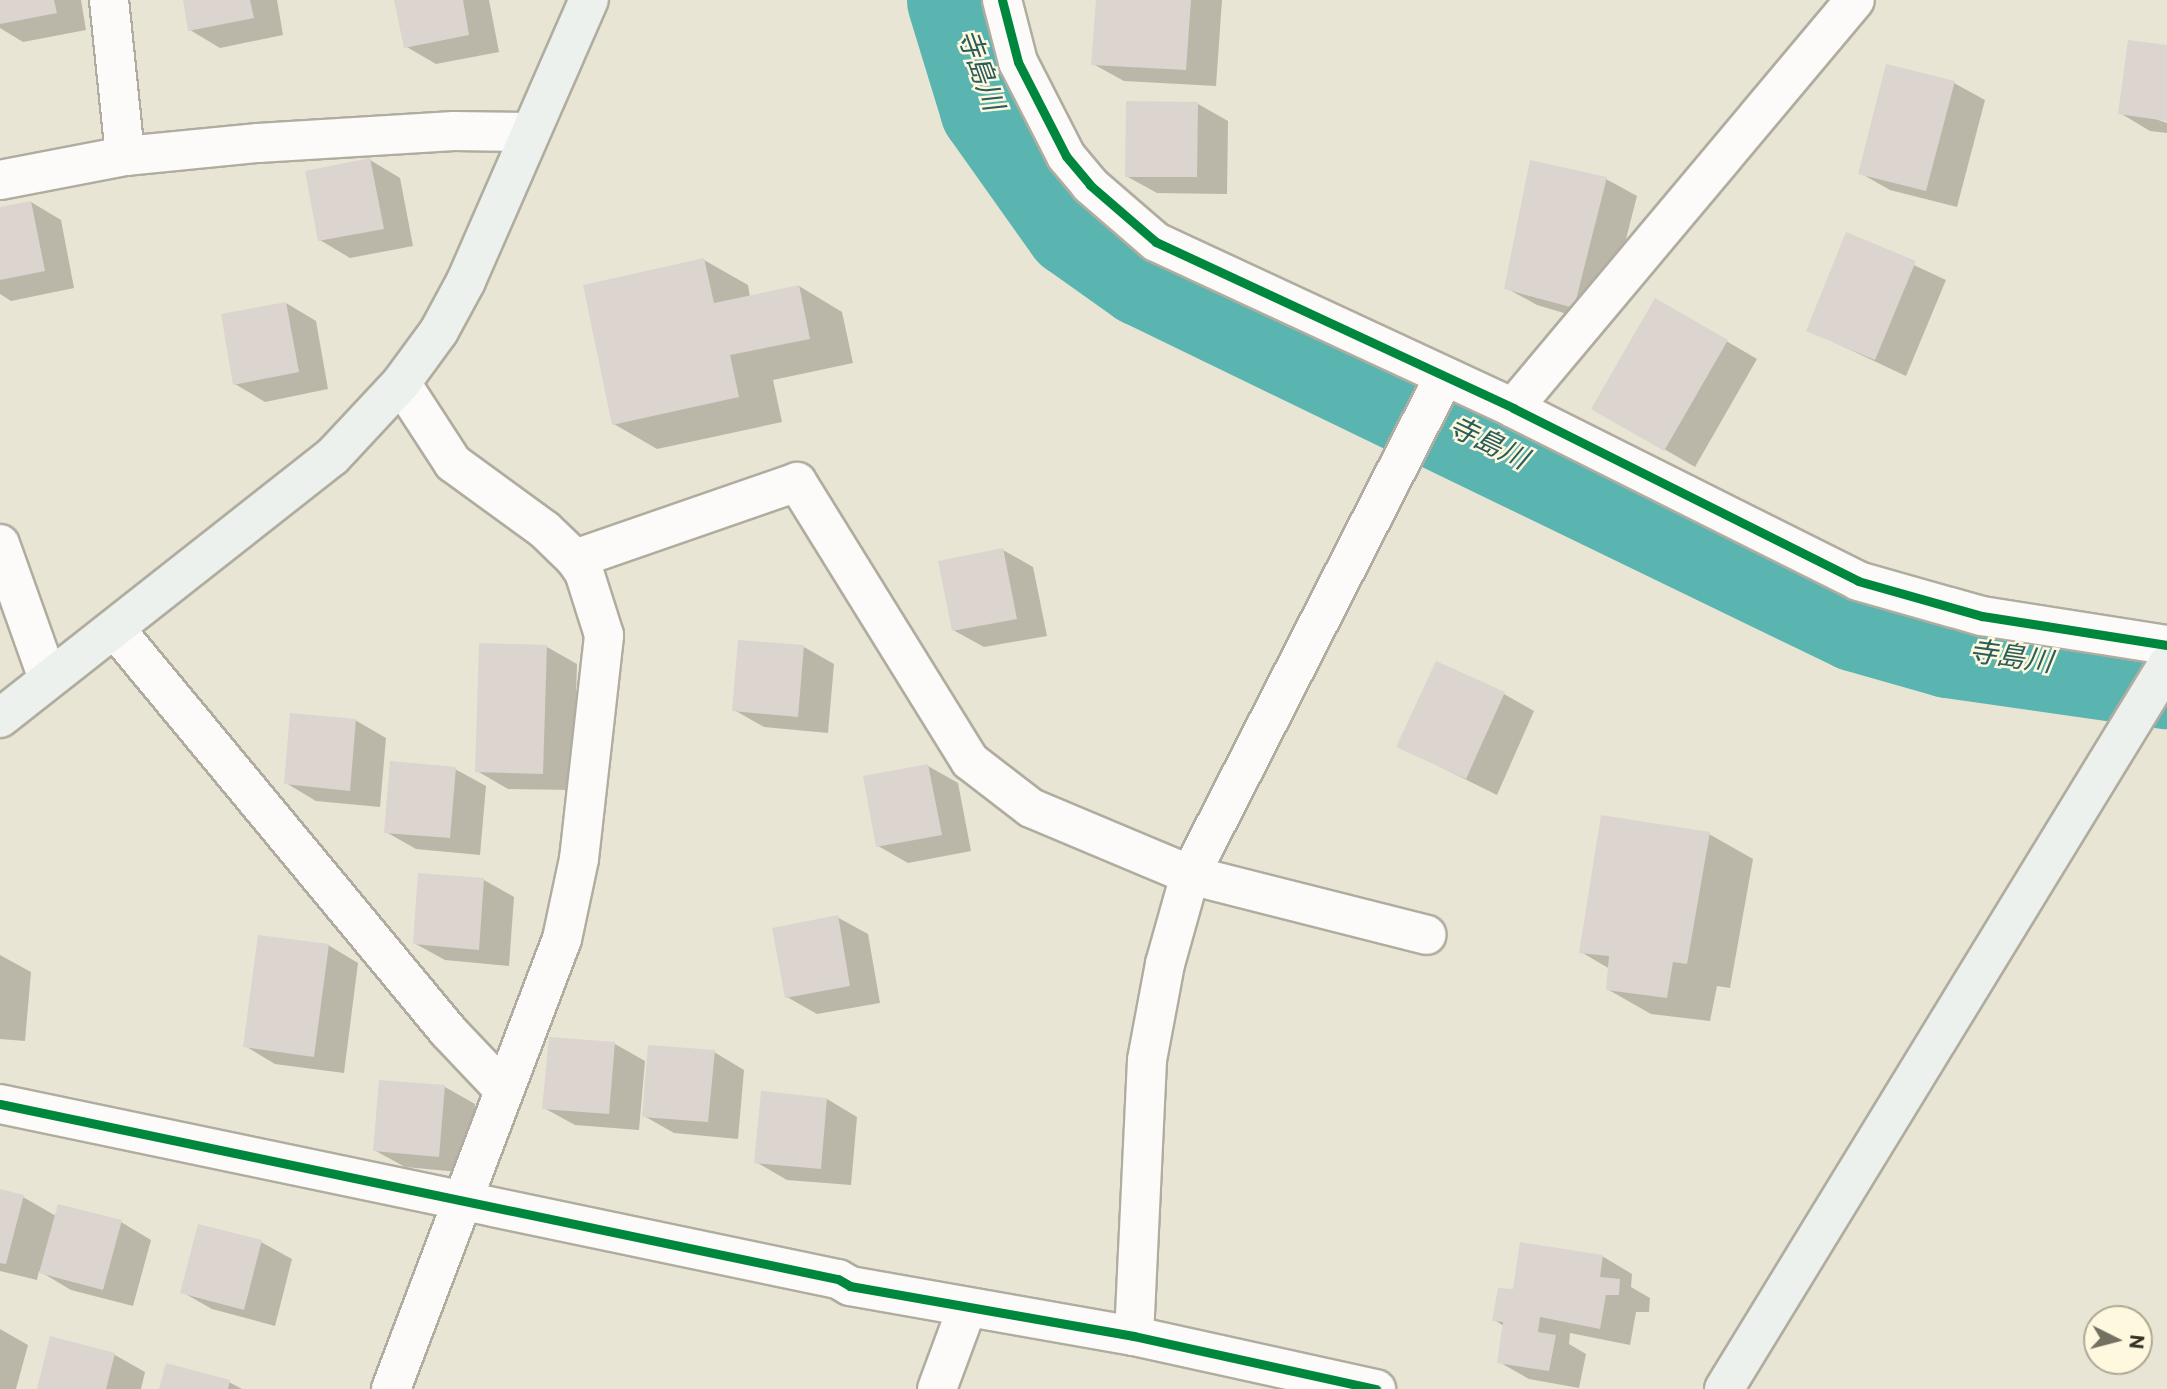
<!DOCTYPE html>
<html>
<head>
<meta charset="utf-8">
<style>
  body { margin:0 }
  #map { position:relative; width:2167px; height:1389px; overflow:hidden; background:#e9e5d4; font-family:Commissioner,"Noto Sans JP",sans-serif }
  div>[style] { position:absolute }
  .shadow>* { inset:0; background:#0003 }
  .river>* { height:103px; margin:-51.5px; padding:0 51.5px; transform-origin:51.5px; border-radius:51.5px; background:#5ab5b1 }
  .building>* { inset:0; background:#dcd4cf }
  .roads { filter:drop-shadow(2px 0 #b0ada0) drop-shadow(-2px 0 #b0ada0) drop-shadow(0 2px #b0ada0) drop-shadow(0 -2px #b0ada0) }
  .street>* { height:38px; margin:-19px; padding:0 19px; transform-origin:19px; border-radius:19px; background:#fcfbf9 }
  .secondary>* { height:38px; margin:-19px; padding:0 19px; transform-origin:19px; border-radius:19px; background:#edf1ee }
  .cycleway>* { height:9px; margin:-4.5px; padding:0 4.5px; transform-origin:4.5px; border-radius:4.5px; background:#00873e }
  span { translate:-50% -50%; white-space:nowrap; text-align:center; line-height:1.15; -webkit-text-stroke:5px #fef8de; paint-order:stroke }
  .water-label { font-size:28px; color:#2a5c5c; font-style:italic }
  .north { position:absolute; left:2083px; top:1305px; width:70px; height:70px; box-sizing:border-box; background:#fef8de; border:2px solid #aea994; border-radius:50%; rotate:96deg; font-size:19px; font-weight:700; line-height:28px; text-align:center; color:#353226 }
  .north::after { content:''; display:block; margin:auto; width:24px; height:32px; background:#747163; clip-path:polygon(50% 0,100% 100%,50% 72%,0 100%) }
</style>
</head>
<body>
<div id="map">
  <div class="shadow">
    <i style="clip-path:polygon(0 0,81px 0,86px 30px,23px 42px,0 28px)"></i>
    <i style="clip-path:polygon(185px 0,277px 0,283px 35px,220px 48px,190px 30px)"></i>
    <i style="clip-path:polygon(396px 0,489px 0,499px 52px,436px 64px,405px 46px)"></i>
    <i style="clip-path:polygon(1097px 0,1222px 0,1216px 86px,1124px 81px,1093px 64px)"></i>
    <i style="clip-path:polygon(2167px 47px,2167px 119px,2150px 117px,2167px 123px,2167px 133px,2150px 131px,2120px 113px)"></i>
    <i style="clip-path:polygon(1954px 83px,1985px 100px,1957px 207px,1890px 190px,1860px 173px)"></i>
    <i style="clip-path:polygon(1198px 104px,1228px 121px,1227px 194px,1157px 193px,1126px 176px)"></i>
    <i style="clip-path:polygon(370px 160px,400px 178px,413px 246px,350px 258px,320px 240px)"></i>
    <i style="clip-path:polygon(1606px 179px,1637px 196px,1604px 325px,1537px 305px,1506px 288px)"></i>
    <i style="clip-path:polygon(31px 202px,61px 220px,74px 288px,11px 301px,0 294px,0 209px)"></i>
    <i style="clip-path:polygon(1847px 234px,1946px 280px,1906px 376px,1808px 330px)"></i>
    <i style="clip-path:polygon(704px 260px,748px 285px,750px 297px,799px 286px,842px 312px,853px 363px,773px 380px,782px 422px,657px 449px,614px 424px)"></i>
    <i style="clip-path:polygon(1656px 300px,1757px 359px,1695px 467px,1594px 408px)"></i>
    <i style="clip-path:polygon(286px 303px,316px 321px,328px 389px,265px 402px,235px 384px)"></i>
    <i style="clip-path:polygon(1003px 550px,1033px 567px,1047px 636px,984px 647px,953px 630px)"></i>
    <i style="clip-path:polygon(547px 647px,577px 664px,573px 790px,508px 789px,477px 771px)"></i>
    <i style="clip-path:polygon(804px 647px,834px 664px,828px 733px,764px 727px,734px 710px)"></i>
    <i style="clip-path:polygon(1504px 694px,1534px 711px,1497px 795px,1398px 746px)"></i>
    <i style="clip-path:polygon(355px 720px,386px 738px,380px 807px,316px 801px,286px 783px)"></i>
    <i style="clip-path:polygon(928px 766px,958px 783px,971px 851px,908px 863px,878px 846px)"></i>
    <i style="clip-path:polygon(455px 769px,486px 786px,480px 855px,416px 849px,386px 832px)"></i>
    <i style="clip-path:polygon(1709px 834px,1753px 859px,1730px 988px,1717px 986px,1710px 1021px,1651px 1014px,1607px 989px,1610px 969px,1581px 952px)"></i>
    <i style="clip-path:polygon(420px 874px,484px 880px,514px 897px,509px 966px,445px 960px,414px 943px)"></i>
    <i style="clip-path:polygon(837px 917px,868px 934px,880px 1003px,817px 1014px,787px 997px)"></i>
    <i style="clip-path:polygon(328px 945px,358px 963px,344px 1073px,275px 1064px,245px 1046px)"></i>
    <i style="clip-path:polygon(0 955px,31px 972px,25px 1041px,0 1039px)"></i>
    <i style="clip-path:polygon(615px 1044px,645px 1061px,639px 1130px,575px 1125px,544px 1108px)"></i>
    <i style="clip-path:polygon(714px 1052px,744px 1070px,738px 1139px,674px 1133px,644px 1116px)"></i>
    <i style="clip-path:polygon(381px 1082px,445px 1087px,475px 1104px,469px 1173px,405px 1167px,374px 1150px)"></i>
    <i style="clip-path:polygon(827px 1099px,857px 1117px,851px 1185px,787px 1180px,756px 1162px)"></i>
    <i style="clip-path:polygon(0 1191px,23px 1197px,56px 1216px,121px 1222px,151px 1240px,133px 1306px,71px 1290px,39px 1271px,37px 1280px,0 1271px)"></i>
    <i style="clip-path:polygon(261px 1242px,292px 1259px,275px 1326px,212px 1309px,182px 1292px)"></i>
    <i style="clip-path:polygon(1602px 1256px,1632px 1274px,1631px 1287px,1650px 1298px,1649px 1312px,1636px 1312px,1630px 1345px,1570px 1333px,1569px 1344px,1586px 1354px,1579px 1388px,1529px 1379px,1499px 1362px,1504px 1326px,1494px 1320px)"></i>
    <i style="clip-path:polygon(0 1329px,28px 1345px,16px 1389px,0 1389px)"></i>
    <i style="clip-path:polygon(52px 1338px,115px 1355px,145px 1372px,141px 1389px,39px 1389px)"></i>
    <i style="clip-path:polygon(229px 1382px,242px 1389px,161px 1389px)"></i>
  </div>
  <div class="river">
    <i style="left:958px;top:0;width:113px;rotate:73deg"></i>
    <i style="left:991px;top:108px;width:145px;rotate:54.6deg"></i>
    <i style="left:1075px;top:226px;width:85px;rotate:35.4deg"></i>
    <i style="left:1144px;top:275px;width:792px;rotate:25.82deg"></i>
    <i style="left:1857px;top:620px;width:95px;rotate:15.9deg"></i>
    <i style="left:1948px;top:646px;width:221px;rotate:8.1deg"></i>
  </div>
  <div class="building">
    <i style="clip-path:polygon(0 0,54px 0,57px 13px,0 24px)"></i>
    <i style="clip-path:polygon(183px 0,250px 0,254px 18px,188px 31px)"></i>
    <i style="clip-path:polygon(394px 0,463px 0,469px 35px,404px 48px)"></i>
    <i style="clip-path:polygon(1096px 0,1191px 0,1186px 70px,1091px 65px)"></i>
    <i style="clip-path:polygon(2128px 40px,2167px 45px,2167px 121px,2118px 114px)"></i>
    <i style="clip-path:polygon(1886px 64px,1955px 81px,1926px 191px,1858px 174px)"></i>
    <i style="clip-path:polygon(1126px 101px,1198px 102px,1197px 177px,1125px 177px)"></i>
    <i style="clip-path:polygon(370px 158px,384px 229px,318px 241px,305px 171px)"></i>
    <i style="clip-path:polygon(1530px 160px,1607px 177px,1574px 308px,1504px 289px)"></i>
    <i style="clip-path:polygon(31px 201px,45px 271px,0 280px,0 207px)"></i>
    <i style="clip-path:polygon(1846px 232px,1916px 261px,1875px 360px,1806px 331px)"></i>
    <i style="clip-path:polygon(704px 258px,714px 303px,799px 285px,810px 339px,730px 355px,739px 397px,612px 425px,583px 285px)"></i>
    <i style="clip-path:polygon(1655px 298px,1728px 340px,1664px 451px,1591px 409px)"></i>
    <i style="clip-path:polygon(286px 302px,299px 372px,233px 385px,221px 314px)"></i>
    <i style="clip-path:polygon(1003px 548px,1017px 619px,952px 631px,938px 561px)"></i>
    <i style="clip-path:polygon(738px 640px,804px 645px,798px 717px,732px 711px)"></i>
    <i style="clip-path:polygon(479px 643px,547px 645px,543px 774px,475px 772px)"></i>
    <i style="clip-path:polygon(1436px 661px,1505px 692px,1466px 779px,1396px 747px)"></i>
    <i style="clip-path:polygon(290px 713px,356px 719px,350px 791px,284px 784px)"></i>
    <i style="clip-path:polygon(390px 761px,456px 767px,450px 838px,384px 833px)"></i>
    <i style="clip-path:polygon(928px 764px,942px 835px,876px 847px,863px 776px)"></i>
    <i style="clip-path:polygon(1601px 815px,1710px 832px,1687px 964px,1673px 962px,1667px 998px,1606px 990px,1609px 956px,1579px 953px)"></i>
    <i style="clip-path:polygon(418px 873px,484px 878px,479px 950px,413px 944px)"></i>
    <i style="clip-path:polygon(838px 915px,850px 986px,785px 998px,772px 928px)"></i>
    <i style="clip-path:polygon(258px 935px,329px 944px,314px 1057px,243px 1047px)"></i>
    <i style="clip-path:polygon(549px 1037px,615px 1042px,609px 1114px,542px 1109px)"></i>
    <i style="clip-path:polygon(648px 1045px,715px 1050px,708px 1122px,642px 1117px)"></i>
    <i style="clip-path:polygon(379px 1080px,445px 1085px,439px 1157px,373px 1151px)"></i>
    <i style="clip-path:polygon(761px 1091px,827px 1098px,821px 1169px,754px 1163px)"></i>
    <i style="clip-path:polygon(0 1189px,24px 1195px,6px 1264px,0 1263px)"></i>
    <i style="clip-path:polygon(58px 1204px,122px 1220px,103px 1290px,39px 1273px)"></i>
    <i style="clip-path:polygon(198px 1224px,262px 1240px,244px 1310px,180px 1293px)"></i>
    <i style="clip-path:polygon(1520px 1242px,1603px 1255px,1600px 1277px,1620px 1279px,1619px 1295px,1606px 1295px,1600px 1329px,1540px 1317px,1538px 1332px,1556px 1335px,1549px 1371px,1497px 1363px,1503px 1322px,1492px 1321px,1498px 1288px,1513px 1289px)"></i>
    <i style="clip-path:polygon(50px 1336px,115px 1353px,106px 1389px,37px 1389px)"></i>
    <i style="clip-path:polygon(166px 1363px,230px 1380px,228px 1389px,159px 1389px)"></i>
  </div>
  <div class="roads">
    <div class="street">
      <i style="left:109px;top:0;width:157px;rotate:84.1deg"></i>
      <i style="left:1002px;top:0;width:64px;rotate:75.5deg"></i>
      <i style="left:1018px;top:62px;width:106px;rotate:62.9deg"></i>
      <i style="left:1066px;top:156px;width:38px;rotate:50deg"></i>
      <i style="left:1090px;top:185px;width:87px;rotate:40.8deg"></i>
      <i style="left:1156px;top:242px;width:394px;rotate:24.9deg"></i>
      <i style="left:1513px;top:408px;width:386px;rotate:26.6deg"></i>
      <i style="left:1858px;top:581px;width:129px;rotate:15.8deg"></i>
      <i style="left:1982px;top:616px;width:187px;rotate:8.9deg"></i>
      <i style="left:0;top:180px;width:127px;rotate:-10.9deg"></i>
      <i style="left:125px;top:156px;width:134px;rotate:-5.6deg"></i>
      <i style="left:258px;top:143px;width:196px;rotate:-3.5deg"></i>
      <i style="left:454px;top:131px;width:75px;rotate:0.8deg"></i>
      <i style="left:1513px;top:408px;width:532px;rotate:-50.03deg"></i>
      <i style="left:0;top:544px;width:143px;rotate:70.4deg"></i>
      <i style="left:575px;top:559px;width:235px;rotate:-19.1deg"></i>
      <i style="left:797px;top:482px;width:328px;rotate:58.2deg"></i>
      <i style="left:970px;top:761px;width:77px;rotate:37.6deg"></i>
      <i style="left:1031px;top:808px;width:173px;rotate:22.8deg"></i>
      <i style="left:1190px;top:875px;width:244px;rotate:14.2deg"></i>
      <i style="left:115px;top:629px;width:522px;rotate:50.36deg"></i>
      <i style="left:448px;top:1031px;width:80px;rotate:46.5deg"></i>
      <i style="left:0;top:1104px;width:856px;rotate:11.8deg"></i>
      <i style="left:838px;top:1279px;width:14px;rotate:30deg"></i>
      <i style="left:850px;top:1286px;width:288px;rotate:10deg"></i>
      <i style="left:1134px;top:1336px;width:248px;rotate:12.4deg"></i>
      <i style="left:1134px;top:1336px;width:276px;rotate:-87.3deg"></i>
      <i style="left:1147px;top:1060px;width:98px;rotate:-79.4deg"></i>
      <i style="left:1165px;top:964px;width:92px;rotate:-74.3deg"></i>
      <i style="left:1190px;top:875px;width:559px;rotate:-62.98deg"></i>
      <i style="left:391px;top:1389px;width:481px;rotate:-69.2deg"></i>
      <i style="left:562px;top:939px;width:82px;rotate:-78deg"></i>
      <i style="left:579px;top:859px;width:225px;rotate:-83.6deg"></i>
      <i style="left:604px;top:635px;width:66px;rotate:-107.6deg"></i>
      <i style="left:584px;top:572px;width:16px;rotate:-125deg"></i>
      <i style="left:575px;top:559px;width:42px;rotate:-136deg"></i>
      <i style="left:545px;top:530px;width:114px;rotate:-143.9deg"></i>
      <i style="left:453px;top:463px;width:95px;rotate:-123deg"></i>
      <i style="left:937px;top:1389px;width:86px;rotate:-69.7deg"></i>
    </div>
    <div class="secondary">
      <i style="left:0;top:718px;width:422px;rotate:-38.2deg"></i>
      <i style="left:332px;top:457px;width:101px;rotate:-47deg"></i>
      <i style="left:401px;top:383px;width:64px;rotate:-53.8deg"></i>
      <i style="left:439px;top:331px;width:57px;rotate:-61.6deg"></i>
      <i style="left:466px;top:281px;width:307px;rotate:-66.4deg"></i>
      <i style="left:1724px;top:1389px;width:849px;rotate:-58.54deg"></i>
    </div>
  </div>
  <div class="cycleway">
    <i style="left:1002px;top:0;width:64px;rotate:75.5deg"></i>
    <i style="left:1018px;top:62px;width:106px;rotate:62.9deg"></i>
    <i style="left:1066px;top:156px;width:38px;rotate:50deg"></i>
    <i style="left:1090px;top:185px;width:87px;rotate:40.8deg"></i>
    <i style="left:1156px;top:242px;width:394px;rotate:24.9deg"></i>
    <i style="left:1513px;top:408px;width:386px;rotate:26.6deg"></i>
    <i style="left:1858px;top:581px;width:129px;rotate:15.8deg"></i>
    <i style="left:1982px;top:616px;width:187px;rotate:8.9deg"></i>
    <i style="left:0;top:1104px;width:856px;rotate:11.8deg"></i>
    <i style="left:838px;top:1279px;width:14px;rotate:30deg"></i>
    <i style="left:850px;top:1286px;width:288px;rotate:10deg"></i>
    <i style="left:1134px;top:1336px;width:248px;rotate:12.4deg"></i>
  </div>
  <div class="water-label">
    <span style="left:982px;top:69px;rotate:70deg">寺島川</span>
    <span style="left:1489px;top:441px;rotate:26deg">寺島川</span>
    <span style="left:2011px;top:655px;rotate:8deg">寺島川</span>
  </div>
  <div class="north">N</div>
</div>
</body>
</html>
